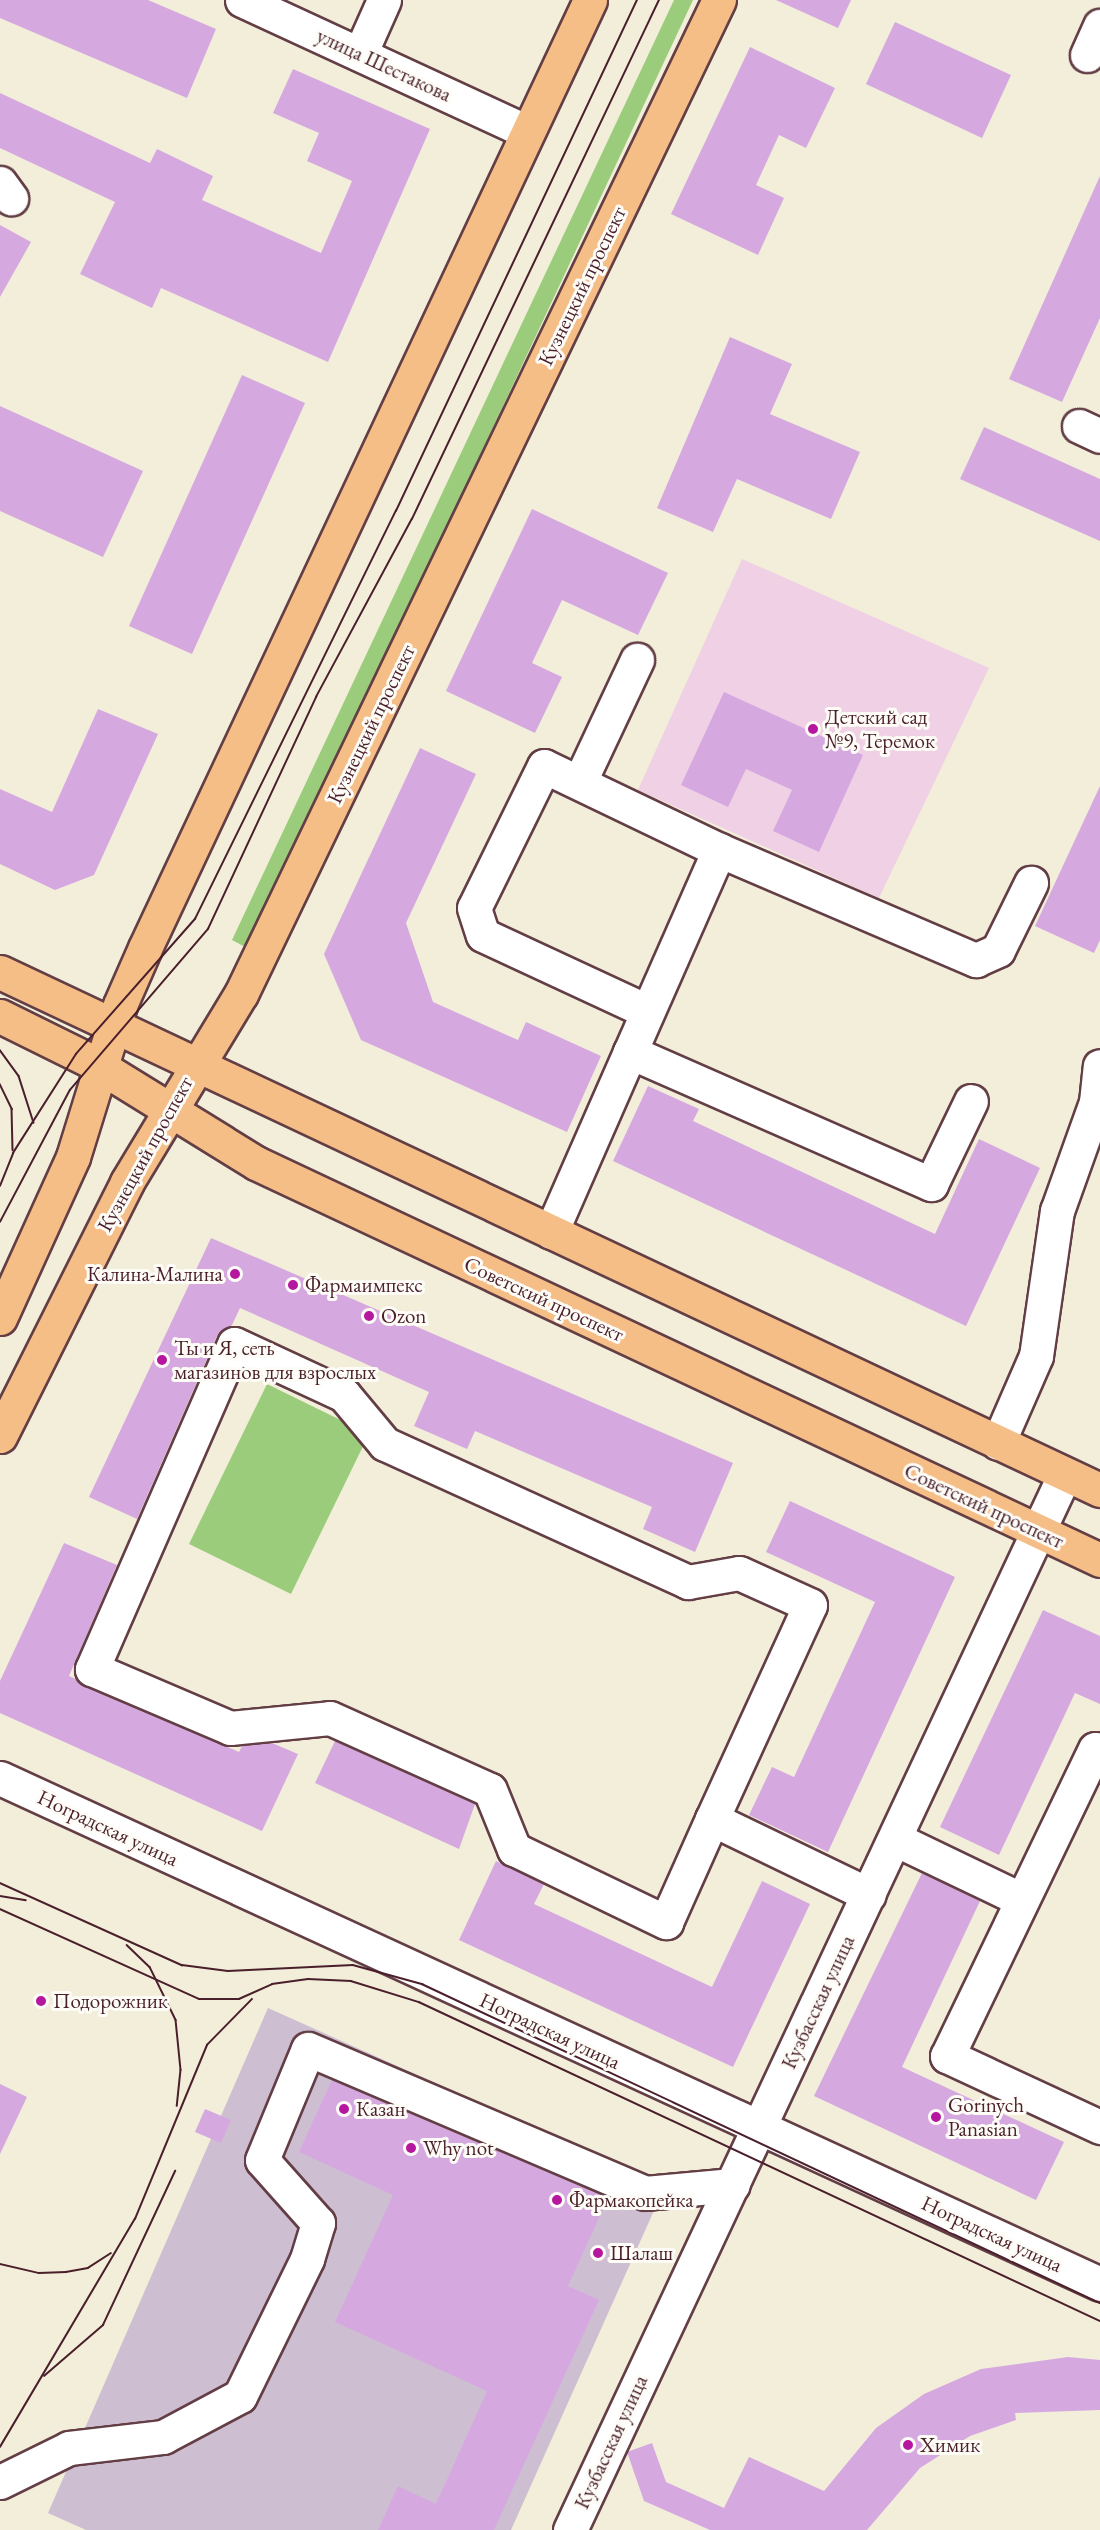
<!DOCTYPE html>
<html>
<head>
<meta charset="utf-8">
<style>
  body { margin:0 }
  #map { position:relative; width:1100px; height:2530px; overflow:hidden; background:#f2eeda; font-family:"EB Garamond",serif }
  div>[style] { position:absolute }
  .built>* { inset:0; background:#f0d0e4 }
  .industrial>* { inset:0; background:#cebed1 }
  .green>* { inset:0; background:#9bcc7b }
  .building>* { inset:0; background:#d5a9e0 }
  .roads { filter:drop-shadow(2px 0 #633e45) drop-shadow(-2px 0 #633e45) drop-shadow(0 2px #633e45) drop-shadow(0 -2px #633e45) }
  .minor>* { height:33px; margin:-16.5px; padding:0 16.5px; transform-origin:16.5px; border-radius:16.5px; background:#fff }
  .major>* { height:33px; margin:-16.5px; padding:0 16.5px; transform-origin:16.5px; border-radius:16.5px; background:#f6be87 }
  .tram>* { height:1.5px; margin:-0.75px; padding:0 0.75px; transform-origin:0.75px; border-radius:0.75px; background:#4a1f2b }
  .dots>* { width:16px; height:16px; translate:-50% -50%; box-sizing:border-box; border:3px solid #fdfcf7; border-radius:50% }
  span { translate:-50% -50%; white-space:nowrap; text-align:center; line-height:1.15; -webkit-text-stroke:6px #fdfcf7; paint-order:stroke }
  .street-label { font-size:21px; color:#4a1f2b }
  .poi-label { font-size:21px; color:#4a1f2b }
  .left { translate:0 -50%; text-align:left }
  .right { translate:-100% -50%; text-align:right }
</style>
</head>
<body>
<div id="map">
  <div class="built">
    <i style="clip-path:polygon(742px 559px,989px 668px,879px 898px,638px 790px)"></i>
  </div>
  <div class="industrial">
    <i style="clip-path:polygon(268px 2008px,665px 2186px,511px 2530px,86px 2530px,48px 2513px)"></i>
  </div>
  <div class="green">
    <i style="clip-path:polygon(674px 0,693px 0,249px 949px,232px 940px)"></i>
    <i style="clip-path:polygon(267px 1384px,369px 1434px,291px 1594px,189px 1544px)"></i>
  </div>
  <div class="building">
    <i style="clip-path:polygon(0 0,148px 0,216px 29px,187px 98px,0 18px)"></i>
    <i style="clip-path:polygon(776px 0,851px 0,838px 28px)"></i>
    <i style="clip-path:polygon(895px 22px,1011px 75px,982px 138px,866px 84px)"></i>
    <i style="clip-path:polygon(750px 47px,835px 88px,806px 148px,779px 135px,756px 185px,784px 198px,758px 255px,671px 214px)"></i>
    <i style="clip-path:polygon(293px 69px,430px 129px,328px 362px,161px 288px,152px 308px,80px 274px,115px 202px,0 148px,0 93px,150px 163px,157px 149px,213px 176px,202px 200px,321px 253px,352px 181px,307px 161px,319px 133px,273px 113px)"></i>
    <i style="clip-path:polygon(1100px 176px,1100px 318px,1062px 402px,1009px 379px)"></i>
    <i style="clip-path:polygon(0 225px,31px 242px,0 297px)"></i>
    <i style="clip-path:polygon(730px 337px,792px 364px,770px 414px,860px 452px,831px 519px,737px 479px,713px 532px,657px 508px)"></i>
    <i style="clip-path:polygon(242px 375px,305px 403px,192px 654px,129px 626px)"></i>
    <i style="clip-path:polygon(0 406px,143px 471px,103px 557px,0 511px)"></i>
    <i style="clip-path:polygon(984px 427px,1100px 479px,1100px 541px,960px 479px)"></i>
    <i style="clip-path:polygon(532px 509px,668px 573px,638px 635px,562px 600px,532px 663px,562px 677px,535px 733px,446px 691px)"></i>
    <i style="clip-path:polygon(724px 692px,863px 755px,819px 852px,773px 831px,792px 790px,746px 769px,728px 807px,681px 785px)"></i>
    <i style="clip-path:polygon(98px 709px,158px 734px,94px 875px,55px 890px,0 864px,0 789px,52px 812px)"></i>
    <i style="clip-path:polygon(420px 748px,476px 774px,406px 923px,433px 1002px,518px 1040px,526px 1022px,601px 1056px,567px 1132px,361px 1040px,324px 954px)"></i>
    <i style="clip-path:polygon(1100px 786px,1100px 940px,1094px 953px,1035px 926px)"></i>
    <i style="clip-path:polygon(648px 1086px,699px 1109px,693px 1121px,935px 1234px,979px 1139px,1040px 1168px,966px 1326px,613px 1161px)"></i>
    <i style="clip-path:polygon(211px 1238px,733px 1463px,695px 1552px,643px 1529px,652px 1507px,475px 1431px,467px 1449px,414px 1426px,429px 1392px,240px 1308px,232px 1325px,217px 1336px,137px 1519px,89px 1497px)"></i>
    <i style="clip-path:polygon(790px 1501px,955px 1577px,828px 1852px,749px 1815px,772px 1767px,794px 1777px,875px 1602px,766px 1552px)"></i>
    <i style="clip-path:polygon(64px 1543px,117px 1565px,69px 1676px,239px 1752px,242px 1746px,272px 1743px,298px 1754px,262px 1831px,0 1713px,0 1681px)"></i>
    <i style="clip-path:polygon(1043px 1610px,1100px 1636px,1100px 1704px,1075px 1693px,999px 1855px,940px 1827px)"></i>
    <i style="clip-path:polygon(335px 1741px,475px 1804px,459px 1849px,315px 1783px)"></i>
    <i style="clip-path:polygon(496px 1861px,544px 1884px,534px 1904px,712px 1987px,762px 1881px,810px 1904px,733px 2067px,459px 1940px)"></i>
    <i style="clip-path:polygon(922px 1873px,980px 1901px,902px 2067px,1064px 2142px,1036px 2200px,814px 2096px)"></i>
    <i style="clip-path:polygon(332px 2080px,608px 2198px,568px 2286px,599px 2300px,494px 2530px,378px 2530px,398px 2486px,436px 2504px,487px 2391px,335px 2322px,393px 2195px,299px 2152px)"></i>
    <i style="clip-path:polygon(0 2084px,27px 2097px,0 2154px)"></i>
    <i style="clip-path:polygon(205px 2109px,231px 2120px,221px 2143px,195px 2132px)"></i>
    <i style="clip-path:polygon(1068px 2357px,1100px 2360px,1100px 2410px,1015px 2413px,1016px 2420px,970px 2436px,920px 2468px,867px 2530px,710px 2530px,644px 2501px,627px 2452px,652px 2443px,666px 2482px,724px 2508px,749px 2457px,824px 2491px,876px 2428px,924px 2394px,981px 2369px)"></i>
  </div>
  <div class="roads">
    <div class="minor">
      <i style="left:242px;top:0;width:312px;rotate:24.8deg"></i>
      <i style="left:360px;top:54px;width:59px;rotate:-66deg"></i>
      <i style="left:1087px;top:55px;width:32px;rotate:-66deg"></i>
      <i style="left:0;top:183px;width:19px;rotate:54deg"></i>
      <i style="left:1079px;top:426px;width:23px;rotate:25deg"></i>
      <i style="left:580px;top:781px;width:134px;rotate:-64.8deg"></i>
      <i style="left:719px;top:850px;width:280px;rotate:23.2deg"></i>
      <i style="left:976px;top:960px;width:24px;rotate:-24deg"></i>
      <i style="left:998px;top:950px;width:75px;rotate:-63.8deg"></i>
      <i style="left:630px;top:1052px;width:221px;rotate:-66.2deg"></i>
      <i style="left:719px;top:850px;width:194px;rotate:-154.4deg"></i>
      <i style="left:544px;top:766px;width:158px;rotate:116.2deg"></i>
      <i style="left:474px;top:908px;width:28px;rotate:72deg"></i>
      <i style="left:483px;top:935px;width:181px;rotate:24.9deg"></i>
      <i style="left:551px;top:1232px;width:197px;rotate:-66.3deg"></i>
      <i style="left:630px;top:1052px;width:329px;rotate:23.7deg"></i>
      <i style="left:931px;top:1184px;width:92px;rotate:-64.3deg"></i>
      <i style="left:998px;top:1443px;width:95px;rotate:-66.4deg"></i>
      <i style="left:1036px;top:1356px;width:147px;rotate:-81.8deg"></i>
      <i style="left:1057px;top:1211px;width:116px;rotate:-70.3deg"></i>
      <i style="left:1096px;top:1102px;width:36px;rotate:-84deg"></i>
      <i style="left:1100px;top:1751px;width:5px;rotate:-158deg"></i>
      <i style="left:1095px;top:1749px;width:341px;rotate:115.7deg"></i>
      <i style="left:947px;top:2056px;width:169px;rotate:24.9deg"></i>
      <i style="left:0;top:1778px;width:1211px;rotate:24.7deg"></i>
      <i style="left:712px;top:1819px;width:235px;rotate:-65.4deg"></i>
      <i style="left:810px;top:1605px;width:78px;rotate:-155.7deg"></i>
      <i style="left:739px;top:1573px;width:52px;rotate:170deg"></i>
      <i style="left:688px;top:1582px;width:333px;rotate:-155.5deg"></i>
      <i style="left:385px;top:1444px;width:64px;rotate:-129.9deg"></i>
      <i style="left:344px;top:1395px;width:121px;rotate:-155.1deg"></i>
      <i style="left:234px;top:1344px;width:355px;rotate:113.6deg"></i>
      <i style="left:92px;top:1669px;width:150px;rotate:23.1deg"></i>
      <i style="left:230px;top:1728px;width:100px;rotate:-5.7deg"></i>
      <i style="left:330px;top:1718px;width:175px;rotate:24.2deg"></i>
      <i style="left:490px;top:1790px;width:64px;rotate:67.9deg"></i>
      <i style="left:514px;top:1849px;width:169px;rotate:25.7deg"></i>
      <i style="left:666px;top:1922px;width:113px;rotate:-65.9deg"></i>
      <i style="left:712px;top:1819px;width:174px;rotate:25.8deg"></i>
      <i style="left:895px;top:1839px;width:139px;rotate:25.6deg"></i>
      <i style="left:0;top:2482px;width:77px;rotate:-26.2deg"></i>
      <i style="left:69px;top:2448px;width:95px;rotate:-6.7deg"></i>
      <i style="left:163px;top:2437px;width:87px;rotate:-28deg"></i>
      <i style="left:240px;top:2396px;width:153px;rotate:-63.9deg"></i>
      <i style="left:307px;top:2259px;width:38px;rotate:-73deg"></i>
      <i style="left:318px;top:2223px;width:84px;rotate:-131.6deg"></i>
      <i style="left:262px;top:2160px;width:120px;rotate:-67.5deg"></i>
      <i style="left:308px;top:2049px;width:366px;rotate:23.1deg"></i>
      <i style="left:645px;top:2193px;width:88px;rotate:-5.2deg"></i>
      <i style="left:570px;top:2530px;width:1166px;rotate:-64.89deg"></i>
    </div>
    <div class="major">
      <i style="left:0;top:972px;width:1216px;rotate:25.22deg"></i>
      <i style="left:0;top:1016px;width:102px;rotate:26.3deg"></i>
      <i style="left:91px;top:1061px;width:194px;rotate:31.7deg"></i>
      <i style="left:256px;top:1163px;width:933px;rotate:25.19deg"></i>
      <i style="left:0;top:1318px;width:177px;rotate:-65.6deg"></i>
      <i style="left:73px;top:1157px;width:159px;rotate:-72.8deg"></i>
      <i style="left:120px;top:1005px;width:62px;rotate:-66.3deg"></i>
      <i style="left:145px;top:948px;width:1047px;rotate:-64.85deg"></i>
      <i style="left:0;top:1436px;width:284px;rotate:-63.4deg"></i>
      <i style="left:127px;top:1182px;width:220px;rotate:-58.8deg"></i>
      <i style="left:241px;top:994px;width:1103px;rotate:-64.32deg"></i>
    </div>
  </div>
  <div class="tram">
    <i style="left:0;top:1050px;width:32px;rotate:54deg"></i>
    <i style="left:19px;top:1076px;width:49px;rotate:72.3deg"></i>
    <i style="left:0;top:1084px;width:28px;rotate:64deg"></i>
    <i style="left:12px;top:1109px;width:41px;rotate:88.6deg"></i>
    <i style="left:0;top:1186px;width:35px;rotate:-68deg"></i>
    <i style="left:13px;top:1153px;width:117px;rotate:-57.5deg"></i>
    <i style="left:76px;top:1054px;width:180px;rotate:-48.6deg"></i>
    <i style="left:195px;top:919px;width:455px;rotate:-63.8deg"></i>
    <i style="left:396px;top:511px;width:565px;rotate:-64.75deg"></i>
    <i style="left:0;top:1222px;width:149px;rotate:-62.1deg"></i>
    <i style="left:70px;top:1090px;width:212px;rotate:-49.4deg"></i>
    <i style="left:208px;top:929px;width:256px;rotate:-65deg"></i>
    <i style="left:316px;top:697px;width:202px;rotate:-61.7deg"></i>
    <i style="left:412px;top:519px;width:575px;rotate:-64.55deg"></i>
    <i style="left:0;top:1883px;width:200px;rotate:24.3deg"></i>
    <i style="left:182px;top:1965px;width:46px;rotate:7.4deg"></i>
    <i style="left:228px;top:1971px;width:125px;rotate:-2.7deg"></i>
    <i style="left:353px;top:1965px;width:72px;rotate:15.4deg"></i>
    <i style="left:422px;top:1984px;width:749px;rotate:25.2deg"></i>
    <i style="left:0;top:1896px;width:26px;rotate:9deg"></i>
    <i style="left:0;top:1909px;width:218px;rotate:24.3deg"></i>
    <i style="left:199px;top:1999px;width:40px"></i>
    <i style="left:239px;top:1999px;width:36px;rotate:-24deg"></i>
    <i style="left:272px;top:1984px;width:36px;rotate:-8deg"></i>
    <i style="left:308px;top:1979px;width:43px;rotate:2.7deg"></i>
    <i style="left:351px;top:1981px;width:71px;rotate:17.2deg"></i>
    <i style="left:419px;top:2002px;width:752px;rotate:25.1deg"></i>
    <i style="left:127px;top:1945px;width:32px;rotate:44deg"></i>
    <i style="left:150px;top:1967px;width:59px;rotate:63.9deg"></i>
    <i style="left:176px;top:2020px;width:50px;rotate:84.3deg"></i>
    <i style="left:181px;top:2070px;width:36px;rotate:96deg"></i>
    <i style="left:0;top:2264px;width:40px;rotate:13deg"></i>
    <i style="left:39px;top:2273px;width:27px;rotate:-2deg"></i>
    <i style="left:66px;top:2272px;width:22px;rotate:-10deg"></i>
    <i style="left:88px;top:2268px;width:27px;rotate:-33deg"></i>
    <i style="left:44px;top:2376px;width:78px;rotate:-40.8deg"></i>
    <i style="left:103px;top:2325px;width:170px;rotate:-64.9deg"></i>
    <i style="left:0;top:2447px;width:265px;rotate:-59.4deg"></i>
    <i style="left:135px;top:2219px;width:188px;rotate:-67.5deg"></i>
    <i style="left:207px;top:2045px;width:64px;rotate:-45.6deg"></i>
  </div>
  <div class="dots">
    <i style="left:813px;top:729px;background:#b5179e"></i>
    <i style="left:235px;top:1274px;background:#b5179e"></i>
    <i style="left:293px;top:1285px;background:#b5179e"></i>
    <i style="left:369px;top:1316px;background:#b5179e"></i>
    <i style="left:162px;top:1360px;background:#b5179e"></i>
    <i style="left:41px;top:2001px;background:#b5179e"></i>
    <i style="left:344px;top:2109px;background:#b5179e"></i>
    <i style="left:936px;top:2117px;background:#b5179e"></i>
    <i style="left:411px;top:2148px;background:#b5179e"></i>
    <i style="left:557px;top:2200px;background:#b5179e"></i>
    <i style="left:598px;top:2253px;background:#b5179e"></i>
    <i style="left:908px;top:2445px;background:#b5179e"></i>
  </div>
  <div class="street-label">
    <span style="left:384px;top:65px;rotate:25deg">улица Шестакова</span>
    <span style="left:582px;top:286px;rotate:-64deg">Кузнецкий проспект</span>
    <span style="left:371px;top:724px;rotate:-64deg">Кузнецкий проспект</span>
    <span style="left:145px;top:1154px;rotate:-61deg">Кузнецкий проспект</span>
    <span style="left:544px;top:1299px;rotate:25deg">Советский проспект</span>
    <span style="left:984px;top:1506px;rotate:25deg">Советский проспект</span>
    <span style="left:108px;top:1828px;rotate:25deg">Ноградская улица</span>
    <span style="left:818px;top:2002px;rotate:-65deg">Кузбасская улица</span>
    <span style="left:550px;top:2031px;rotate:25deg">Ноградская улица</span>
    <span style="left:992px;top:2234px;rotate:25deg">Ноградская улица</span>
    <span style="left:611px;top:2442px;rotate:-65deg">Кузбасская улица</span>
  </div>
  <div class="poi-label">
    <span class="left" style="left:825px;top:729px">Детский сад<br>№9, Теремок</span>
    <span class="right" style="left:223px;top:1274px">Калина-Малина</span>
    <span class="left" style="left:305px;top:1285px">Фармаимпекс</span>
    <span class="left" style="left:381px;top:1316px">Ozon</span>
    <span class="left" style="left:174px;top:1360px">Ты и Я, сеть<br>магазинов для взрослых</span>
    <span class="left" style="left:53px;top:2001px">Подорожник</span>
    <span class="left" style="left:948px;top:2117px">Gorinych<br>Panasian</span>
    <span class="left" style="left:356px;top:2109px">Казан</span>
    <span class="left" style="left:423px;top:2148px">Why not</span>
    <span class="left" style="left:569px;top:2200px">Фармакопейка</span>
    <span class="left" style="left:610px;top:2253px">Шалаш</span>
    <span class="left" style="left:920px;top:2445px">Химик</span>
  </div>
</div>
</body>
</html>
